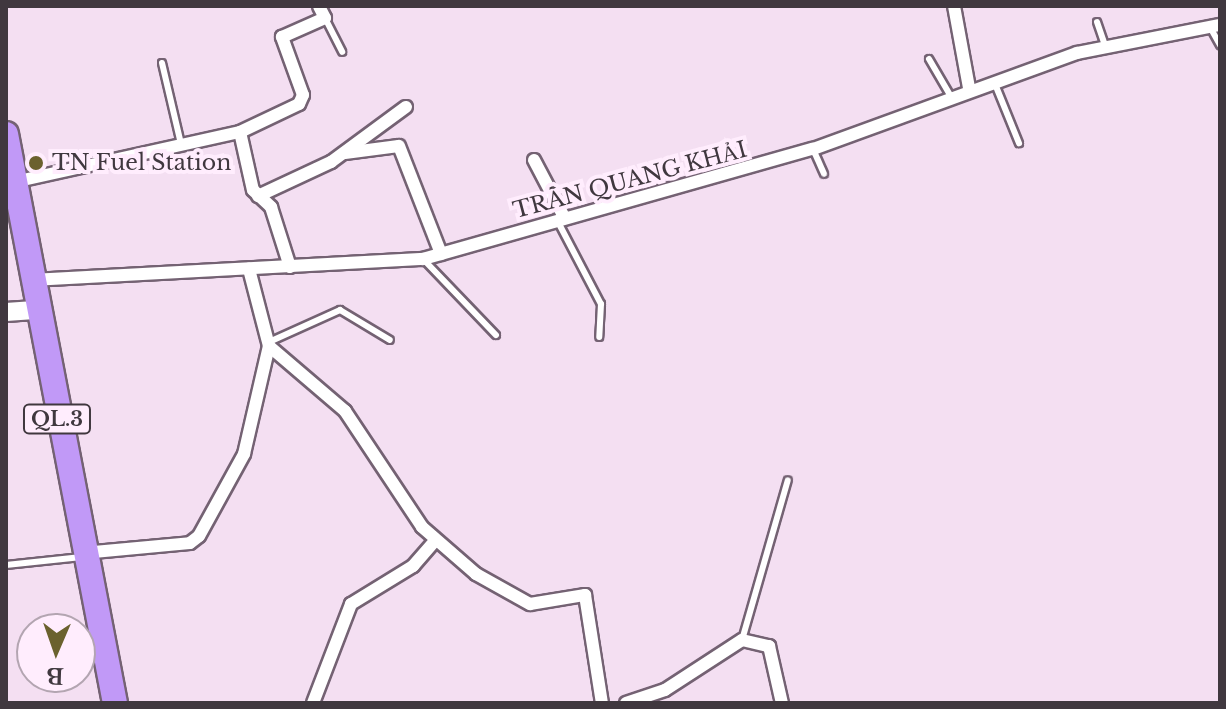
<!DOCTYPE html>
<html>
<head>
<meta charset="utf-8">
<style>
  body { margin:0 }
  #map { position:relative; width:1226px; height:709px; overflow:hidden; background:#f4dff2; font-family:"Libre Baskerville",serif }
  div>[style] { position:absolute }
  .roads { filter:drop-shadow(2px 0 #746273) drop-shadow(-2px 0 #746273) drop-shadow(0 2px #746273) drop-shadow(0 -2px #746273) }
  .lane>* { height:6px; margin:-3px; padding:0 3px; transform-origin:3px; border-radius:3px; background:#fff }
  .street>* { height:12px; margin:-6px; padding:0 6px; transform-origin:6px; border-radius:6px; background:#fff }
  .secondary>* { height:18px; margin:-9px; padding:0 9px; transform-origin:9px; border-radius:9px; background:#fff }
  .highway>* { height:24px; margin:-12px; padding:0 12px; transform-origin:12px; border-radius:12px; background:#c199f7 }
  .dots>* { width:22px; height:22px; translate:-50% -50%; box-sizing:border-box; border:4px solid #ffedfd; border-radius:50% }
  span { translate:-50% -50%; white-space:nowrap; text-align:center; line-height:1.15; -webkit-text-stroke:8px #ffedfd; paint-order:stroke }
  .shield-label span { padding:2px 6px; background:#ffedfd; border:2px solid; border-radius:6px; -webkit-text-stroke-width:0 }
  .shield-label { font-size:20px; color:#40383f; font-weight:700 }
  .poi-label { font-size:22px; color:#40383f }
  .left { translate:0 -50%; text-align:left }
  .street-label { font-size:22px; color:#40383f }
  .frame { position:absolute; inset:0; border:8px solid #40383f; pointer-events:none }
  .north { position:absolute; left:16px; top:613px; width:80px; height:80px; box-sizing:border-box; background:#ffedfd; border:2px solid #b3a5b1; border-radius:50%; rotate:182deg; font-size:22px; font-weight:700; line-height:32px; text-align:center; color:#40383f }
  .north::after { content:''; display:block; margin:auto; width:28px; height:36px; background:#6b612e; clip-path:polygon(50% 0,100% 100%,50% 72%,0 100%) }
</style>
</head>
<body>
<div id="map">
  <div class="roads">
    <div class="lane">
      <i style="left:325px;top:18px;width:38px;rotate:63deg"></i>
      <i style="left:1097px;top:22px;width:24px;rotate:71deg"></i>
      <i style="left:1210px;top:27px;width:21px;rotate:61deg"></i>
      <i style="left:929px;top:59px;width:42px;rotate:59.7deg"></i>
      <i style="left:162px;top:63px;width:83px;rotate:76.8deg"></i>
      <i style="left:995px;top:84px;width:64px;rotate:67.9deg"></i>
      <i style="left:813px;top:149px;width:27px;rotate:66deg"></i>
      <i style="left:557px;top:220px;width:95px;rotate:62.4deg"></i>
      <i style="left:601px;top:304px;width:33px;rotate:93deg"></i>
      <i style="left:424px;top:260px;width:104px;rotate:46.2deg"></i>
      <i style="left:269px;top:342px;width:78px;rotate:-24.3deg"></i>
      <i style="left:340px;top:310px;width:58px;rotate:31deg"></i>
      <i style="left:6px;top:565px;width:76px;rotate:-6deg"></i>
      <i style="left:742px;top:640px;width:166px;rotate:-74deg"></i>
    </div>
    <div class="street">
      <i style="left:954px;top:6px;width:83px;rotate:79.6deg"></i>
      <i style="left:240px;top:132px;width:59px;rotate:77.4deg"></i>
      <i style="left:253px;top:190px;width:25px;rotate:43deg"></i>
      <i style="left:271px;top:207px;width:63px;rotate:72.4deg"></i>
      <i style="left:345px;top:153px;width:54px;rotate:-7.4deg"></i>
      <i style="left:399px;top:146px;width:116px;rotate:68.7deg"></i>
      <i style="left:534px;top:160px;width:64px;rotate:62.2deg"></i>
      <i style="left:14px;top:182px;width:231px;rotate:-12.5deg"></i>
      <i style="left:240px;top:132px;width:65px;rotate:-25.4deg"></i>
      <i style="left:299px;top:104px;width:10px;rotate:-66deg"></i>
      <i style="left:303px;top:95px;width:62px;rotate:-109.9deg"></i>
      <i style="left:282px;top:37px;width:47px;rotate:-23.8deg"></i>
      <i style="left:325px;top:18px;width:13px;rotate:-117deg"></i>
      <i style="left:258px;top:196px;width:81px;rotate:-25deg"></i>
      <i style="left:331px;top:162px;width:93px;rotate:-36.3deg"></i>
      <i style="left:33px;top:280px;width:391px;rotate:-3.1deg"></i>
      <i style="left:423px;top:259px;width:405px;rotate:-15.8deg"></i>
      <i style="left:813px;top:149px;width:281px;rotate:-20deg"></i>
      <i style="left:1077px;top:53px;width:146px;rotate:-11.1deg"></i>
      <i style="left:269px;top:346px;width:100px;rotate:40.5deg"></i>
      <i style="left:345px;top:411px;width:139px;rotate:56.4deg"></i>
      <i style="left:422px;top:527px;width:72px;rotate:41deg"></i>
      <i style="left:476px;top:574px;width:62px;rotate:29.1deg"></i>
      <i style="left:530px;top:604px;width:56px;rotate:-9.3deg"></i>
      <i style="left:585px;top:595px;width:109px;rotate:81.1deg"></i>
      <i style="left:83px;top:553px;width:107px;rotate:-5.3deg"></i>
      <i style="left:190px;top:543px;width:11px;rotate:-38deg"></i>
      <i style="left:199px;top:536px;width:94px;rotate:-61.2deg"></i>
      <i style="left:244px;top:454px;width:111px;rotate:-77deg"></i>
      <i style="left:269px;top:346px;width:80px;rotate:-104.6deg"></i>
      <i style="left:313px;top:703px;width:106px;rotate:-69deg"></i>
      <i style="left:351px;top:604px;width:73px;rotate:-31.5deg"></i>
      <i style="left:413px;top:566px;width:33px;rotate:-49deg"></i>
      <i style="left:626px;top:703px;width:41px;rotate:-18.4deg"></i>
      <i style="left:665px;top:690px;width:92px;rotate:-33deg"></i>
      <i style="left:742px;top:640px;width:28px;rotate:13deg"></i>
      <i style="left:769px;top:646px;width:58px;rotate:77.2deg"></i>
    </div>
    <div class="secondary">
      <i style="left:6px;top:312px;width:32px;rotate:-4deg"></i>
    </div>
    <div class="highway">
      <i style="left:6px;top:134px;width:579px;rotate:79.16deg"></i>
    </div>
  </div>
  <div class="dots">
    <i style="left:36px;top:163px;background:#6b612e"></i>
  </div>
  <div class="shield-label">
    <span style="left:57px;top:419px">QL.3</span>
  </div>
  <div class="poi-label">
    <span class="left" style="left:52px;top:163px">TN Fuel Station</span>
  </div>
  <div class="street-label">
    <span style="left:630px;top:180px;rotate:-15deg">TRẦN QUANG KHẢI</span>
  </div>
  <div class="frame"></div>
  <div class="north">B</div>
</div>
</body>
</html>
